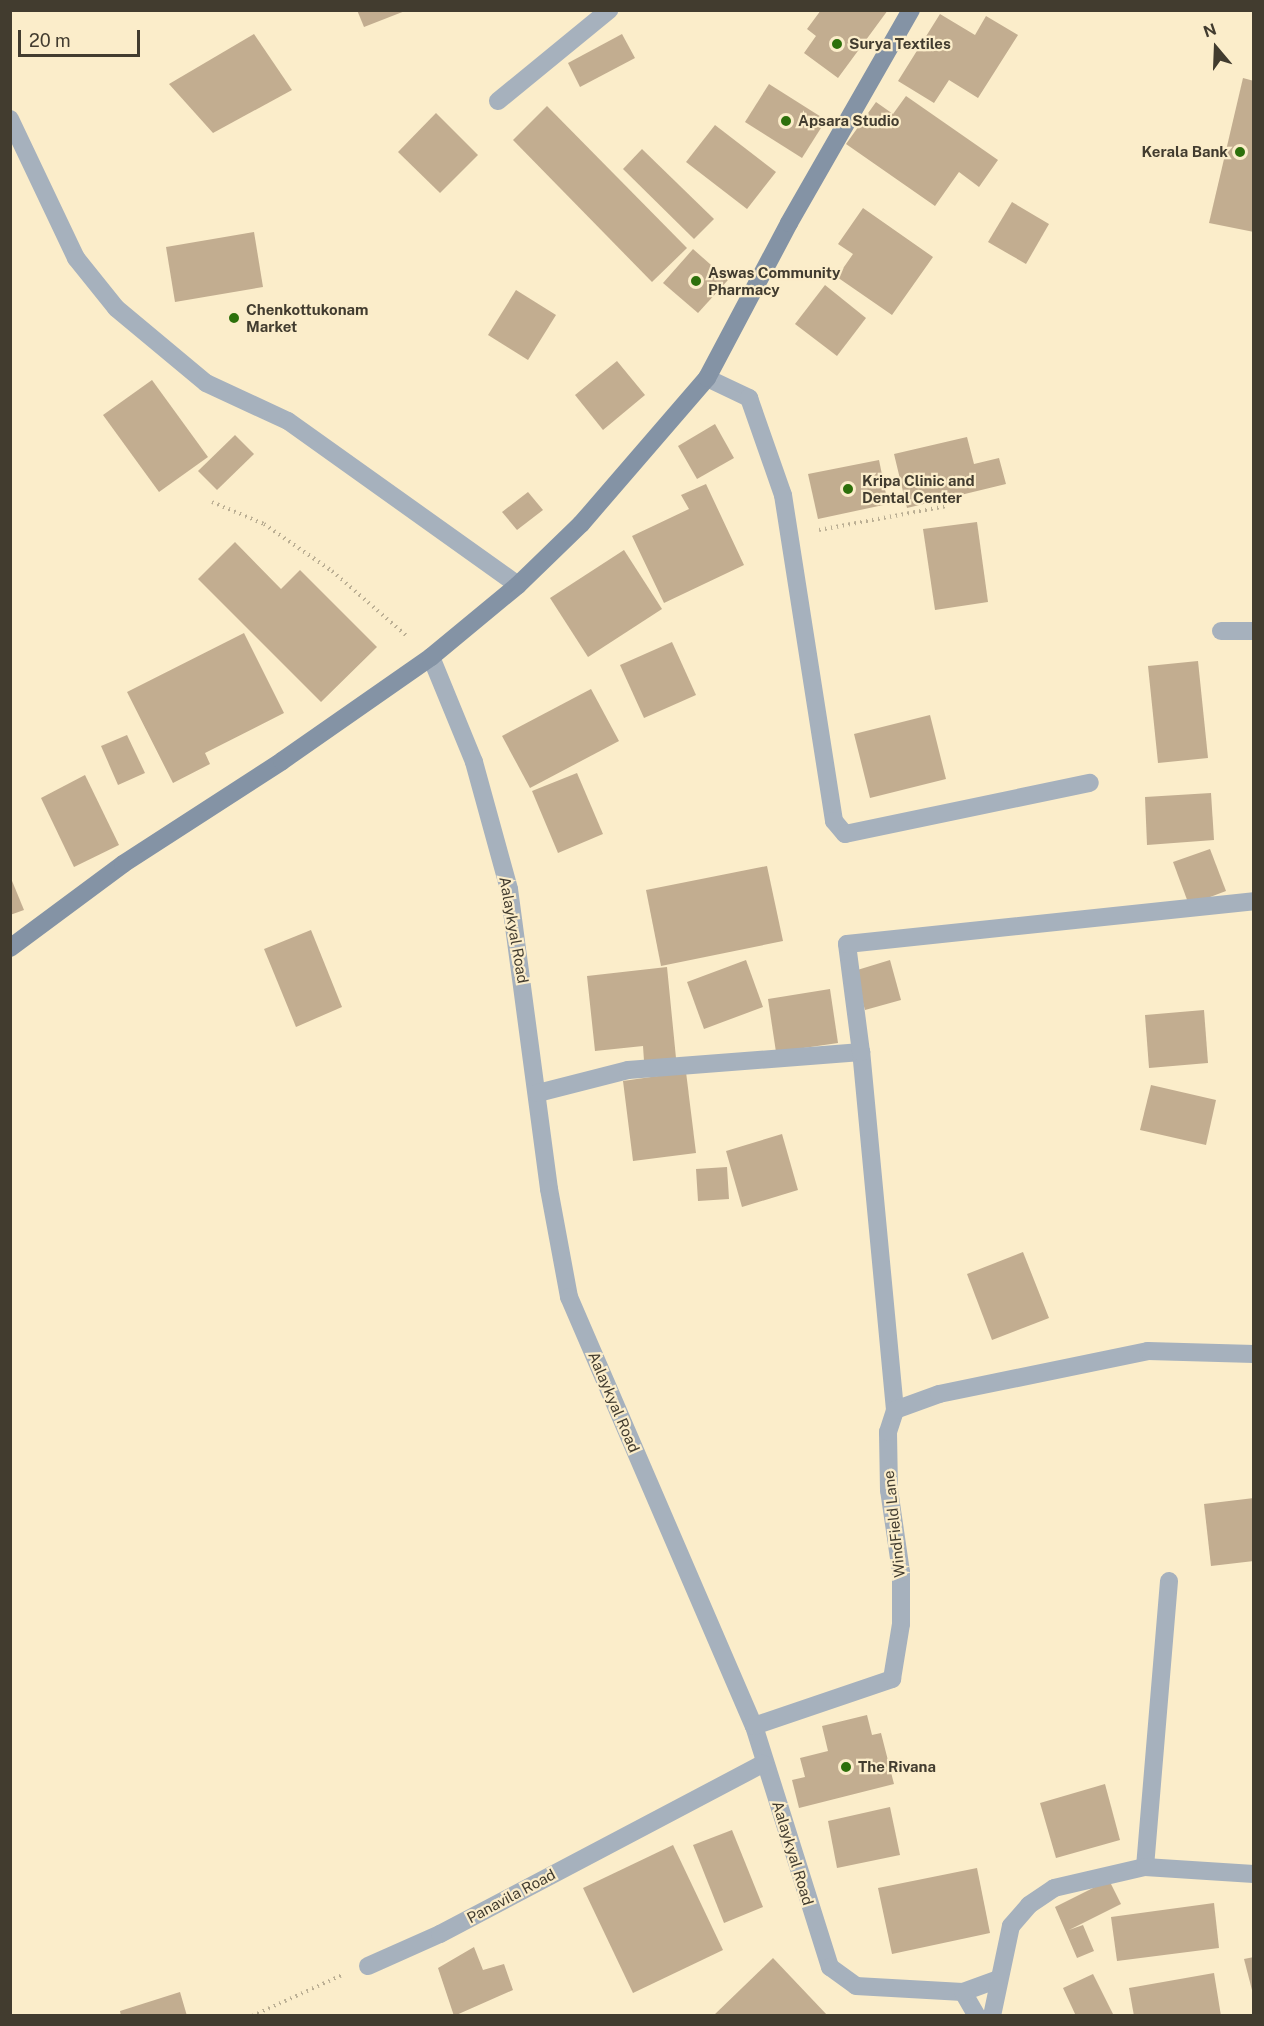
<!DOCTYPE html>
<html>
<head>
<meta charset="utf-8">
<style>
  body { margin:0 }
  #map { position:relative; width:1264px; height:2026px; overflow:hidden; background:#fbedca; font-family:"Public Sans",sans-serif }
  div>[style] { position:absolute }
  .building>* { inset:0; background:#c2ad90 }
  .path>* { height:4px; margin-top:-2px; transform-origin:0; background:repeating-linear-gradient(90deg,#bbaf94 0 1.5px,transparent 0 6px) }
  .street>* { height:18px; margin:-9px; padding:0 9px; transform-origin:9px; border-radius:9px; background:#a6b1bd }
  .secondary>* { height:18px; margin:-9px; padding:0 9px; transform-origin:9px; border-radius:9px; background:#8493a5 }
  .dots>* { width:16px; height:16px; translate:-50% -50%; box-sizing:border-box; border:3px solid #fbedca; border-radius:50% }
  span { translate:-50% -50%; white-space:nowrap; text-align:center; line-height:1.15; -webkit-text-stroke:4.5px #fbedca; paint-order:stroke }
  .poi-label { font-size:15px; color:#423c2f; font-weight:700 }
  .left { translate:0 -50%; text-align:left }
  .right { translate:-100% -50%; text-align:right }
  .street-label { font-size:15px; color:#423c2f }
  .frame { position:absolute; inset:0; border:12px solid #423c2f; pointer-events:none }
  .north { position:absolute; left:1186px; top:18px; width:60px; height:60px; -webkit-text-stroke:4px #fbedca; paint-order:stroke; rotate:341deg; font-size:16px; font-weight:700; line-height:24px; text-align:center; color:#423c2f }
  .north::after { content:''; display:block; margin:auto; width:21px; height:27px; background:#423c2f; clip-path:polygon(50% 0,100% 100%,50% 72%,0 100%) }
  .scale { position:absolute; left:18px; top:30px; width:122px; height:27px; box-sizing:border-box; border:3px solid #423c2f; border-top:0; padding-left:8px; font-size:18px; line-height:21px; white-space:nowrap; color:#423c2f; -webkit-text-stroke:4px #fbedca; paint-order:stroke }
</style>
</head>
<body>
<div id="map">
  <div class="building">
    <i style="clip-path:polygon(357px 10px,405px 10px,405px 11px,364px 27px)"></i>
    <i style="clip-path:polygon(821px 10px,888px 10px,838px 78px,804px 53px,816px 36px,807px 29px)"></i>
    <i style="clip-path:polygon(940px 14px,975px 35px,986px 16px,1018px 35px,978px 98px,949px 80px,934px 103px,898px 81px)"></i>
    <i style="clip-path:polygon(254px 34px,292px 90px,213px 133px,169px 84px)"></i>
    <i style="clip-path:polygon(622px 34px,635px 58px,580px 87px,568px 63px)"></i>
    <i style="clip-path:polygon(1243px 78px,1254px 81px,1254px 232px,1209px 223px)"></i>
    <i style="clip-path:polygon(769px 84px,826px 120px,802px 158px,745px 122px)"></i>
    <i style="clip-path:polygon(906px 96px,998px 160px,979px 187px,959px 172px,935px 206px,846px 144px,876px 102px,893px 114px)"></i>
    <i style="clip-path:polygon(547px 106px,687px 248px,652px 282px,513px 140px)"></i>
    <i style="clip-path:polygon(436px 113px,478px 155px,440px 193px,398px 152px)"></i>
    <i style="clip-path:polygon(715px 125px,776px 172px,747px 209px,686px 162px)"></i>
    <i style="clip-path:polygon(642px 149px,714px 219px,694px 239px,623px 169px)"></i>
    <i style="clip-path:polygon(1012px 202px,1049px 224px,1026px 264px,988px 242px)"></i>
    <i style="clip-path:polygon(863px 208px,933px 257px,892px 315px,837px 277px,853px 254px,838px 244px)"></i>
    <i style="clip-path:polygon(254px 232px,263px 287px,175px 302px,166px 247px)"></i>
    <i style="clip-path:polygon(693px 249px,728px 280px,698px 313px,663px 283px)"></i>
    <i style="clip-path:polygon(825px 285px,866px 318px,837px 356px,795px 324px)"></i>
    <i style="clip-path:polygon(516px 290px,556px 315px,528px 360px,488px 335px)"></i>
    <i style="clip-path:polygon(617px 361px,645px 395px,603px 430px,575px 395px)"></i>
    <i style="clip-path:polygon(152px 380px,208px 457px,159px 492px,103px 415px)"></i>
    <i style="clip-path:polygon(715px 424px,734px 458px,697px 479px,678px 446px)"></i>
    <i style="clip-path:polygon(235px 435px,254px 454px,217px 490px,198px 471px)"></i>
    <i style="clip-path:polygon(967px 437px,974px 464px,999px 458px,1006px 484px,907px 508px,894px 454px)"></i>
    <i style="clip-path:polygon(879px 460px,888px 504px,818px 519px,808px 474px)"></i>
    <i style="clip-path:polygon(706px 484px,744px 565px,664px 603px,632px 536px,689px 509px,681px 495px)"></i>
    <i style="clip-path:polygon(528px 492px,543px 510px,517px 530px,502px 512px)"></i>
    <i style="clip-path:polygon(977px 522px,988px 602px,935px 610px,923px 529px)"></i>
    <i style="clip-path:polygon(235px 542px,281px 589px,300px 570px,377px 647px,321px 702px,198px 579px)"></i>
    <i style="clip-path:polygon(624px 550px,662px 609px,588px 657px,550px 598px)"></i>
    <i style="clip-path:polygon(244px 633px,284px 713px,205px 753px,210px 764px,173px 783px,127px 692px)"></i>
    <i style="clip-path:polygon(672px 642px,696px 695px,644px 718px,620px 665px)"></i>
    <i style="clip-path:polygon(1198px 661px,1208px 758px,1158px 763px,1148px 666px)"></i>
    <i style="clip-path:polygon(591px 689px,619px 741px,530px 788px,502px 736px)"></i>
    <i style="clip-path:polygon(930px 715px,946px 779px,870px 798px,854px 734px)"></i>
    <i style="clip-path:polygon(127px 735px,145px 773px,118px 785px,101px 746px)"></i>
    <i style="clip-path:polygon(577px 773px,603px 834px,558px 853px,532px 791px)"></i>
    <i style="clip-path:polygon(85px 775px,119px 845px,74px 867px,41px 798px)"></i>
    <i style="clip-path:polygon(1211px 793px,1214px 840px,1147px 845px,1145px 797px)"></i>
    <i style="clip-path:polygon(1210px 849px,1226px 891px,1189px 905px,1173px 862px)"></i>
    <i style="clip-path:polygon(767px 866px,783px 941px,661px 966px,646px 890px)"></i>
    <i style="clip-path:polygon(10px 876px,24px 910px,10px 915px)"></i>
    <i style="clip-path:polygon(311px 930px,342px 1007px,296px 1027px,264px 949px)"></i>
    <i style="clip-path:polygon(746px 960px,763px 1007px,704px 1029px,687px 982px)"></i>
    <i style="clip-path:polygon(890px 960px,901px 1000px,865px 1010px,854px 971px)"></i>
    <i style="clip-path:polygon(667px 967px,676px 1058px,644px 1061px,643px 1046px,595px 1051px,587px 976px)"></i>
    <i style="clip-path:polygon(830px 989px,838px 1043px,776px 1052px,768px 999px)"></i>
    <i style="clip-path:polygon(1204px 1010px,1208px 1063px,1149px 1068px,1145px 1015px)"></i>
    <i style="clip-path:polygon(686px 1072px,696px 1153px,633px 1161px,623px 1081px)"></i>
    <i style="clip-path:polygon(1151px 1085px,1216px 1100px,1206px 1145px,1140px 1130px)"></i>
    <i style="clip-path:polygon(782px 1134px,798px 1190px,742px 1207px,726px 1151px)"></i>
    <i style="clip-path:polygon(727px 1167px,729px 1199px,698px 1201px,696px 1169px)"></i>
    <i style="clip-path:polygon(1023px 1252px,1049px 1318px,992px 1340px,967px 1274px)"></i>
    <i style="clip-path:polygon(1254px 1498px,1254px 1561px,1211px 1566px,1204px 1504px)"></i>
    <i style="clip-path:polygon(867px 1715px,872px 1735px,881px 1733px,894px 1784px,799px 1808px,792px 1780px,805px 1777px,800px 1758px,828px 1751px,822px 1726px)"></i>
    <i style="clip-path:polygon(1105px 1784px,1120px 1840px,1056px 1858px,1040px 1803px)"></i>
    <i style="clip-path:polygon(890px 1807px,900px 1855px,837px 1868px,828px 1821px)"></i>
    <i style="clip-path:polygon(732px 1830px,763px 1907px,724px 1923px,693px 1845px)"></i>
    <i style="clip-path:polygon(673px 1845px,723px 1950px,633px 1993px,583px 1888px)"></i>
    <i style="clip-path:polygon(977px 1868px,990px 1933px,892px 1954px,878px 1888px)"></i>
    <i style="clip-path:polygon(1109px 1880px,1121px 1904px,1069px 1930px,1083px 1925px,1094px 1951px,1077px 1958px,1055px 1907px)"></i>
    <i style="clip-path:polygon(1214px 1903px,1219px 1948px,1117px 1961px,1111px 1917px)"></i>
    <i style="clip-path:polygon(474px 1947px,483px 1970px,504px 1964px,513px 1990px,454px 2016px,438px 1968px)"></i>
    <i style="clip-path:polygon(1254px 1957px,1254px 1994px,1253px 1994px,1244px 1959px)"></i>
    <i style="clip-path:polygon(773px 1958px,828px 2016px,713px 2016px)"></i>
    <i style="clip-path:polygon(1214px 1973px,1221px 2016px,1134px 2016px,1129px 1988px)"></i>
    <i style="clip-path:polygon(1093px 1974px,1114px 2016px,1076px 2016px,1063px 1988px)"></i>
    <i style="clip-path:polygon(180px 1992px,187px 2016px,121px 2016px,120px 2011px)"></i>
  </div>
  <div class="path">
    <i style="left:212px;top:502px;width:56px;rotate:22.9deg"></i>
    <i style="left:264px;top:524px;width:83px;rotate:34.7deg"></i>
    <i style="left:332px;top:571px;width:101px;rotate:41deg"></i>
    <i style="left:819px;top:530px;width:130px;rotate:-10.6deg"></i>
    <i style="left:252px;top:2016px;width:99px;rotate:-24.5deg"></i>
  </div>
  <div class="street">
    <i style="left:498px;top:101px;width:144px;rotate:-39.3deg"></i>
    <i style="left:10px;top:119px;width:154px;rotate:64.6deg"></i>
    <i style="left:76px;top:258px;width:64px;rotate:51.3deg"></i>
    <i style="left:116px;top:308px;width:117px;rotate:39.8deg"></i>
    <i style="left:206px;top:383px;width:90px;rotate:24.9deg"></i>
    <i style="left:288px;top:421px;width:282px;rotate:35.5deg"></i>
    <i style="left:707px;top:378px;width:47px;rotate:25.5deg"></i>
    <i style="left:749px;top:398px;width:103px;rotate:70.7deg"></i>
    <i style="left:783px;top:495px;width:330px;rotate:81.1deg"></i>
    <i style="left:834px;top:821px;width:17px;rotate:50deg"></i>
    <i style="left:845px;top:834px;width:250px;rotate:-11.8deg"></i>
    <i style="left:1221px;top:631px;width:33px"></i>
    <i style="left:431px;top:657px;width:113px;rotate:67.7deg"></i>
    <i style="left:474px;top:762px;width:132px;rotate:74.6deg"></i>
    <i style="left:509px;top:889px;width:303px;rotate:82.4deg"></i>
    <i style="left:549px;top:1189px;width:110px;rotate:79.5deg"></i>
    <i style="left:569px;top:1297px;width:467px;rotate:66.7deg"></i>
    <i style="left:754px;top:1726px;width:253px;rotate:72.5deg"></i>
    <i style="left:830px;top:1967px;width:32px;rotate:36deg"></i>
    <i style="left:856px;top:1986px;width:107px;rotate:3.2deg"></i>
    <i style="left:963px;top:1992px;width:28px;rotate:60deg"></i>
    <i style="left:538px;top:1093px;width:93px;rotate:-14.3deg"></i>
    <i style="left:628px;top:1070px;width:234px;rotate:-4.4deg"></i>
    <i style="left:895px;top:1410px;width:360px;rotate:-95.4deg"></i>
    <i style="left:861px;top:1052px;width:109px;rotate:-97.4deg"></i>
    <i style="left:847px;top:944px;width:409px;rotate:-6deg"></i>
    <i style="left:754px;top:1726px;width:146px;rotate:-18.8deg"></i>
    <i style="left:892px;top:1679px;width:56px;rotate:-80.7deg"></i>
    <i style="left:901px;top:1624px;width:52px;rotate:-90deg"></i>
    <i style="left:901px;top:1572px;width:83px;rotate:-98.3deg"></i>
    <i style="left:889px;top:1490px;width:58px;rotate:-91deg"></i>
    <i style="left:888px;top:1432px;width:23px;rotate:-72deg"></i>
    <i style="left:895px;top:1410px;width:47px;rotate:-20deg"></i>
    <i style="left:939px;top:1394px;width:213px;rotate:-11.6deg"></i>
    <i style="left:1148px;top:1351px;width:106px;rotate:1.6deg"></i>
    <i style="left:1145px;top:1867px;width:287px;rotate:-85.2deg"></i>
    <i style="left:368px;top:1966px;width:79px;rotate:-24deg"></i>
    <i style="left:440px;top:1934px;width:365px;rotate:-27.8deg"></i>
    <i style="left:963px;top:1992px;width:38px;rotate:-20deg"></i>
    <i style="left:992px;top:2016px;width:92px;rotate:-78.1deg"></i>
    <i style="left:1011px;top:1926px;width:28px;rotate:-49deg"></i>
    <i style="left:1029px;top:1905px;width:30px;rotate:-34deg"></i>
    <i style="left:1054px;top:1888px;width:93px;rotate:-13deg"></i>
    <i style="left:1145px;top:1867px;width:109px;rotate:3.7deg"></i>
  </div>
  <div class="secondary">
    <i style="left:10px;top:948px;width:141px;rotate:-36.6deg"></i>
    <i style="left:123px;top:864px;width:189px;rotate:-32.9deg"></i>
    <i style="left:282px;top:761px;width:182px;rotate:-34.9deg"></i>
    <i style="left:431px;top:657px;width:113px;rotate:-39.6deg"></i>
    <i style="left:518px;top:585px;width:88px;rotate:-44.1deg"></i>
    <i style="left:581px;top:524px;width:193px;rotate:-49.2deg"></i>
    <i style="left:707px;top:378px;width:175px;rotate:-62.1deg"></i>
    <i style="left:789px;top:223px;width:245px;rotate:-60.2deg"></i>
  </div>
  <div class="dots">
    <i style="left:837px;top:44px;background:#2d700b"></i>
    <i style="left:786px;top:121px;background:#2d700b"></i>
    <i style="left:1240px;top:152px;background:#2d700b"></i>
    <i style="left:696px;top:281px;background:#2d700b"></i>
    <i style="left:234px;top:318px;background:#2d700b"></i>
    <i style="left:848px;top:489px;background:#2d700b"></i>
    <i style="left:846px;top:1767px;background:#2d700b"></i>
  </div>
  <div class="poi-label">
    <span class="left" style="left:849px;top:44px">Surya Textiles</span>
    <span class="left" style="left:798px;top:121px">Apsara Studio</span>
    <span class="right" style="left:1228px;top:152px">Kerala Bank</span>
    <span class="left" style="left:708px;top:281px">Aswas Community<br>Pharmacy</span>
    <span class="left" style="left:246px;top:318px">Chenkottukonam<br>Market</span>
    <span class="left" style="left:862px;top:489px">Kripa Clinic and<br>Dental Center</span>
    <span class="left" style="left:858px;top:1767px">The Rivana</span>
  </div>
  <div class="street-label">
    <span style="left:514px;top:930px;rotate:80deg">Aalaykyal Road</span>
    <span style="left:614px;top:1402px;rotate:67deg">Aalaykyal Road</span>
    <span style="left:894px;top:1524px;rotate:-96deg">WindField Lane</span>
    <span style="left:793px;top:1853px;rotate:73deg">Aalaykyal Road</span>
    <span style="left:511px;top:1896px;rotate:-28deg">Panavila Road</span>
  </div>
  <div class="frame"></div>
  <div class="north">N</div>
  <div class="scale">20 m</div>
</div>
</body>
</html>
